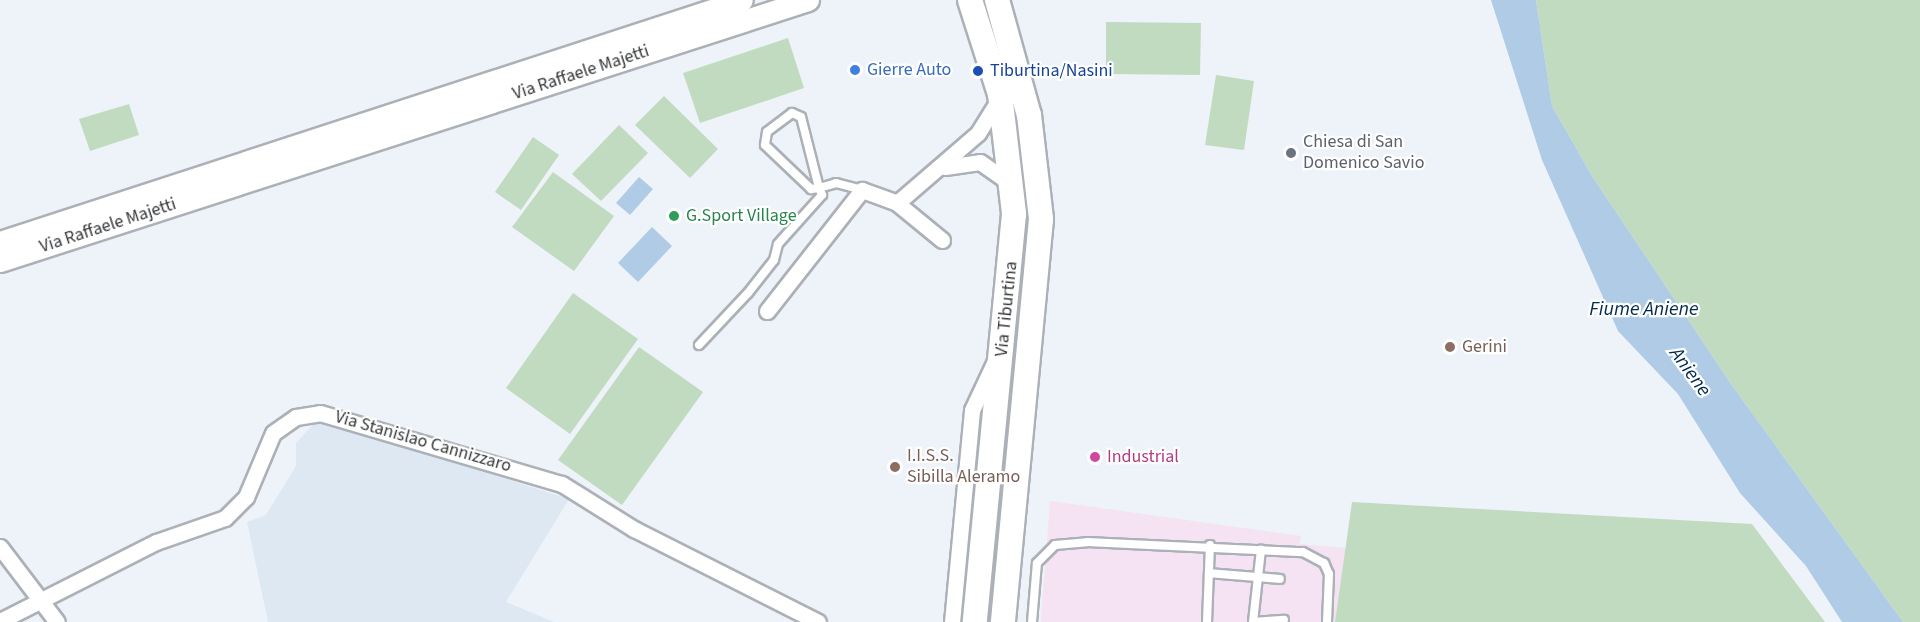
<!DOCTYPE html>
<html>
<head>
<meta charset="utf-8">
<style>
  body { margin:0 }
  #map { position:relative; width:1920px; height:622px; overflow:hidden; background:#edf3f9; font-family:"Source Sans 3",sans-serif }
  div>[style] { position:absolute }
  .commercial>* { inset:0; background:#f5e2f2 }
  .built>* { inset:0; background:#dde8f3 }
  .green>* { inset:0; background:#c1dbc0 }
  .water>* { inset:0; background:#afcbe5 }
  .roads { filter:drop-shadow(2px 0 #acb1b7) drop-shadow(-2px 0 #acb1b7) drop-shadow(0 2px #acb1b7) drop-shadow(0 -2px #acb1b7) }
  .lane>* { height:8px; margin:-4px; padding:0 4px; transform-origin:4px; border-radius:4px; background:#fff }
  .street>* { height:15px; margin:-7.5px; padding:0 7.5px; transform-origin:7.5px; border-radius:7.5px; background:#fff }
  .secondary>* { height:21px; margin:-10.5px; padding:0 10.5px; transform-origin:10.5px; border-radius:10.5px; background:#fff }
  .primary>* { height:24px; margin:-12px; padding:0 12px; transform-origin:12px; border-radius:12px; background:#fff }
  .dots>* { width:16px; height:16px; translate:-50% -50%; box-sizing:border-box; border:3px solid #fff; border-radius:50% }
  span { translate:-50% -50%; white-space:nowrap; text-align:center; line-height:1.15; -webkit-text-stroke:4.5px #fff; paint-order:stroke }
  .shop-label { font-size:18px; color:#366cbe }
  .left { translate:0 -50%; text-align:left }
  .transit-label { font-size:18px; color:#164399 }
  .street-label { font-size:18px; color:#36383a }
  .worship-label { font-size:18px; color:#5b616d }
  .leisure-label { font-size:18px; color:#27864d }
  .education-label { font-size:18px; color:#785e54 }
  .hotel-label { font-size:18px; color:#b23c85 }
  .water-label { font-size:20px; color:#002b4c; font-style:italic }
</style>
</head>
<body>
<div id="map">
  <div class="commercial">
    <i style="clip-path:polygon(1050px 501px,1301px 536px,1300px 544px,1346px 548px,1335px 622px,1041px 622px)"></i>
  </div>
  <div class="built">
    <i style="clip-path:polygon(318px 419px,569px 499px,506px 602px,554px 622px,268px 622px,247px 522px,266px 515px,296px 466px,296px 443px)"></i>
  </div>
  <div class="green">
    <i style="clip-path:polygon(1536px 0,1920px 0,1920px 622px,1903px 622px,1731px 384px,1592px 176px,1552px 106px)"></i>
    <i style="clip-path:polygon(1106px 22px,1201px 23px,1200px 75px,1106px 74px)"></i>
    <i style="clip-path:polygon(788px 38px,804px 88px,700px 123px,683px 73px)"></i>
    <i style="clip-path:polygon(1216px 75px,1254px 81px,1244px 150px,1205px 145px)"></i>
    <i style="clip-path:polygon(664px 96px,718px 149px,690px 178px,635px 125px)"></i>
    <i style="clip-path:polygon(129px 104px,139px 135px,90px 151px,79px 119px)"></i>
    <i style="clip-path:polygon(619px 125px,648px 153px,601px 201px,572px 174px)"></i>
    <i style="clip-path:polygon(533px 137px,559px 155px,521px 210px,495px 192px)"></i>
    <i style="clip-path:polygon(553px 172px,614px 216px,574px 271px,512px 227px)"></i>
    <i style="clip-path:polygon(573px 293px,638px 339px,570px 434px,506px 388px)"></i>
    <i style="clip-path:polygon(639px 347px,703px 392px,622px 505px,558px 460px)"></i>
    <i style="clip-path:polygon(1352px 502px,1752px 524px,1825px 622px,1335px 622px)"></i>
  </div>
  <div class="water">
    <i style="clip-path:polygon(1491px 0,1536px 0,1552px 106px,1592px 176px,1731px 384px,1903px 622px,1842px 622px,1806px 566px,1740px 493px,1678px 394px,1618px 331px,1542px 160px)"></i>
    <i style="clip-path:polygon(639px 177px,653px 189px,630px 215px,616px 203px)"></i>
    <i style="clip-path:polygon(652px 227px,672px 246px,638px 282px,618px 263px)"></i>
  </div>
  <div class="roads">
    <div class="lane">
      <i style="left:699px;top:345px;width:71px;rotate:-46.7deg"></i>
      <i style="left:748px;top:293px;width:42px;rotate:-51.8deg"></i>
      <i style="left:774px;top:260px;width:16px;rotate:-76deg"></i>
      <i style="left:778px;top:244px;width:66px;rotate:-48.1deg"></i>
      <i style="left:822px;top:195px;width:8px;rotate:-113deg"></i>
      <i style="left:819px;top:188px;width:73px;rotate:-104.2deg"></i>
      <i style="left:801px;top:117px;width:10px;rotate:-156deg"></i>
      <i style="left:792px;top:113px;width:31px;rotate:143deg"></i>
      <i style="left:767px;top:132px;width:13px;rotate:99deg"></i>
      <i style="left:765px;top:145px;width:64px;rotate:43.7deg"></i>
      <i style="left:811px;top:189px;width:8px;rotate:-7deg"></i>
      <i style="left:819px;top:188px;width:18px;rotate:-16deg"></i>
      <i style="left:836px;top:183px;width:27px;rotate:15deg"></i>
      <i style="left:1209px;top:573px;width:71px;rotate:4.8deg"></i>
      <i style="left:1032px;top:622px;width:59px;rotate:-85.2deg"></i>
      <i style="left:1037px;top:563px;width:25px;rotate:-45deg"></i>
      <i style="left:1055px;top:545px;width:32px;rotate:-5deg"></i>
      <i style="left:1087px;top:542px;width:216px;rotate:2.7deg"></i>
      <i style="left:1303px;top:552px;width:24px;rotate:28deg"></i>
      <i style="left:1324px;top:563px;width:12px;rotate:66deg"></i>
      <i style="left:1329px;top:574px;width:48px;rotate:92.4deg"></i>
      <i style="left:1207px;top:622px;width:77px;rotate:-87.8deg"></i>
      <i style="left:1253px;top:622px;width:73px;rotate:-83.7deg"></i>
      <i style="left:1253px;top:622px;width:31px;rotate:-4deg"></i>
    </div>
    <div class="street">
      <i style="left:945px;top:167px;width:35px;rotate:-8deg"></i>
      <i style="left:980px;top:162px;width:38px;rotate:35deg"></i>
      <i style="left:942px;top:240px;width:58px;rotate:-140.6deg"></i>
      <i style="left:897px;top:203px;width:107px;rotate:-40.8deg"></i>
      <i style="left:978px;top:133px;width:38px;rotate:-58deg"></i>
      <i style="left:767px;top:311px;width:154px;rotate:-51.9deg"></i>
      <i style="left:862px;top:190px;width:37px;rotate:20deg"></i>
      <i style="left:0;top:547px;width:94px;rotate:52.8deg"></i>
      <i style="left:0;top:621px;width:175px;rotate:-26.9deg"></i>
      <i style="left:156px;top:542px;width:73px;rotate:-19.2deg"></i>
      <i style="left:225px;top:518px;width:30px;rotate:-45deg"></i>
      <i style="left:246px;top:497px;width:69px;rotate:-67.1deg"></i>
      <i style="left:273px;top:433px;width:28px;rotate:-35deg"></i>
      <i style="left:296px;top:417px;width:24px;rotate:-9deg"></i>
      <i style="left:320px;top:413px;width:252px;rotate:16.4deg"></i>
      <i style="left:562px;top:484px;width:85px;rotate:32deg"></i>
      <i style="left:634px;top:529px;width:206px;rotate:26.8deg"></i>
      <i style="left:952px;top:622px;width:213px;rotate:-84.6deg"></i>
      <i style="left:972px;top:410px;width:54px;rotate:-64.9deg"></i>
    </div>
    <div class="secondary">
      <i style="left:0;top:242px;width:780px;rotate:-18.06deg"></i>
      <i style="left:0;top:261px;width:849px;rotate:-17.9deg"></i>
    </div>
    <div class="primary">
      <i style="left:970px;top:0;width:99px;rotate:72.3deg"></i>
      <i style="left:1000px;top:94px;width:121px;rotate:83.3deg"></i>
      <i style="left:1014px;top:214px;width:410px;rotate:95.5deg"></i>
      <i style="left:997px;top:0;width:119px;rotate:74.5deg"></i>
      <i style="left:1029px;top:115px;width:105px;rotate:83.4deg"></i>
      <i style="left:1041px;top:219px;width:405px;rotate:95.4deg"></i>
    </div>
  </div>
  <div class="dots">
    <i style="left:855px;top:70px;background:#3f7fe0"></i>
    <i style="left:978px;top:71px;background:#1a4fb4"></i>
    <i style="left:1291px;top:153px;background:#6b7280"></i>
    <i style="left:674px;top:216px;background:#2e9e5b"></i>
    <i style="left:1450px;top:347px;background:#8d6e63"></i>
    <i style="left:1095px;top:457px;background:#d1479c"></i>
    <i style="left:895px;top:467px;background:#8d6e63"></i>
  </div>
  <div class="shop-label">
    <span class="left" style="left:867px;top:70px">Gierre Auto</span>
  </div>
  <div class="transit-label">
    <span class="left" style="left:990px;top:71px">Tiburtina/Nasini</span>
  </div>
  <div class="street-label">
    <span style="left:581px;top:73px;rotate:-18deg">Via Raffaele Majetti</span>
    <span style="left:108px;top:226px;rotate:-18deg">Via Raffaele Majetti</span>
    <span style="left:1007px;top:309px;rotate:-84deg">Via Tiburtina</span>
    <span style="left:423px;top:442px;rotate:16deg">Via Stanislao Cannizzaro</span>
  </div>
  <div class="worship-label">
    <span class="left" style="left:1303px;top:153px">Chiesa di San<br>Domenico Savio</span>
  </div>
  <div class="leisure-label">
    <span class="left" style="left:686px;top:216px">G.Sport Village</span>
  </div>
  <div class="education-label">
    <span class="left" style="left:1462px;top:347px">Gerini</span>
    <span class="left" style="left:907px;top:467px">I.I.S.S.<br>Sibilla Aleramo</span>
  </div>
  <div class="hotel-label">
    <span class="left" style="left:1107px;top:457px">Industrial</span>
  </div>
  <div class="water-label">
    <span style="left:1644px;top:309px">Fiume Aniene</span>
    <span style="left:1690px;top:372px;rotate:54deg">Aniene</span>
  </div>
</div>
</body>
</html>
